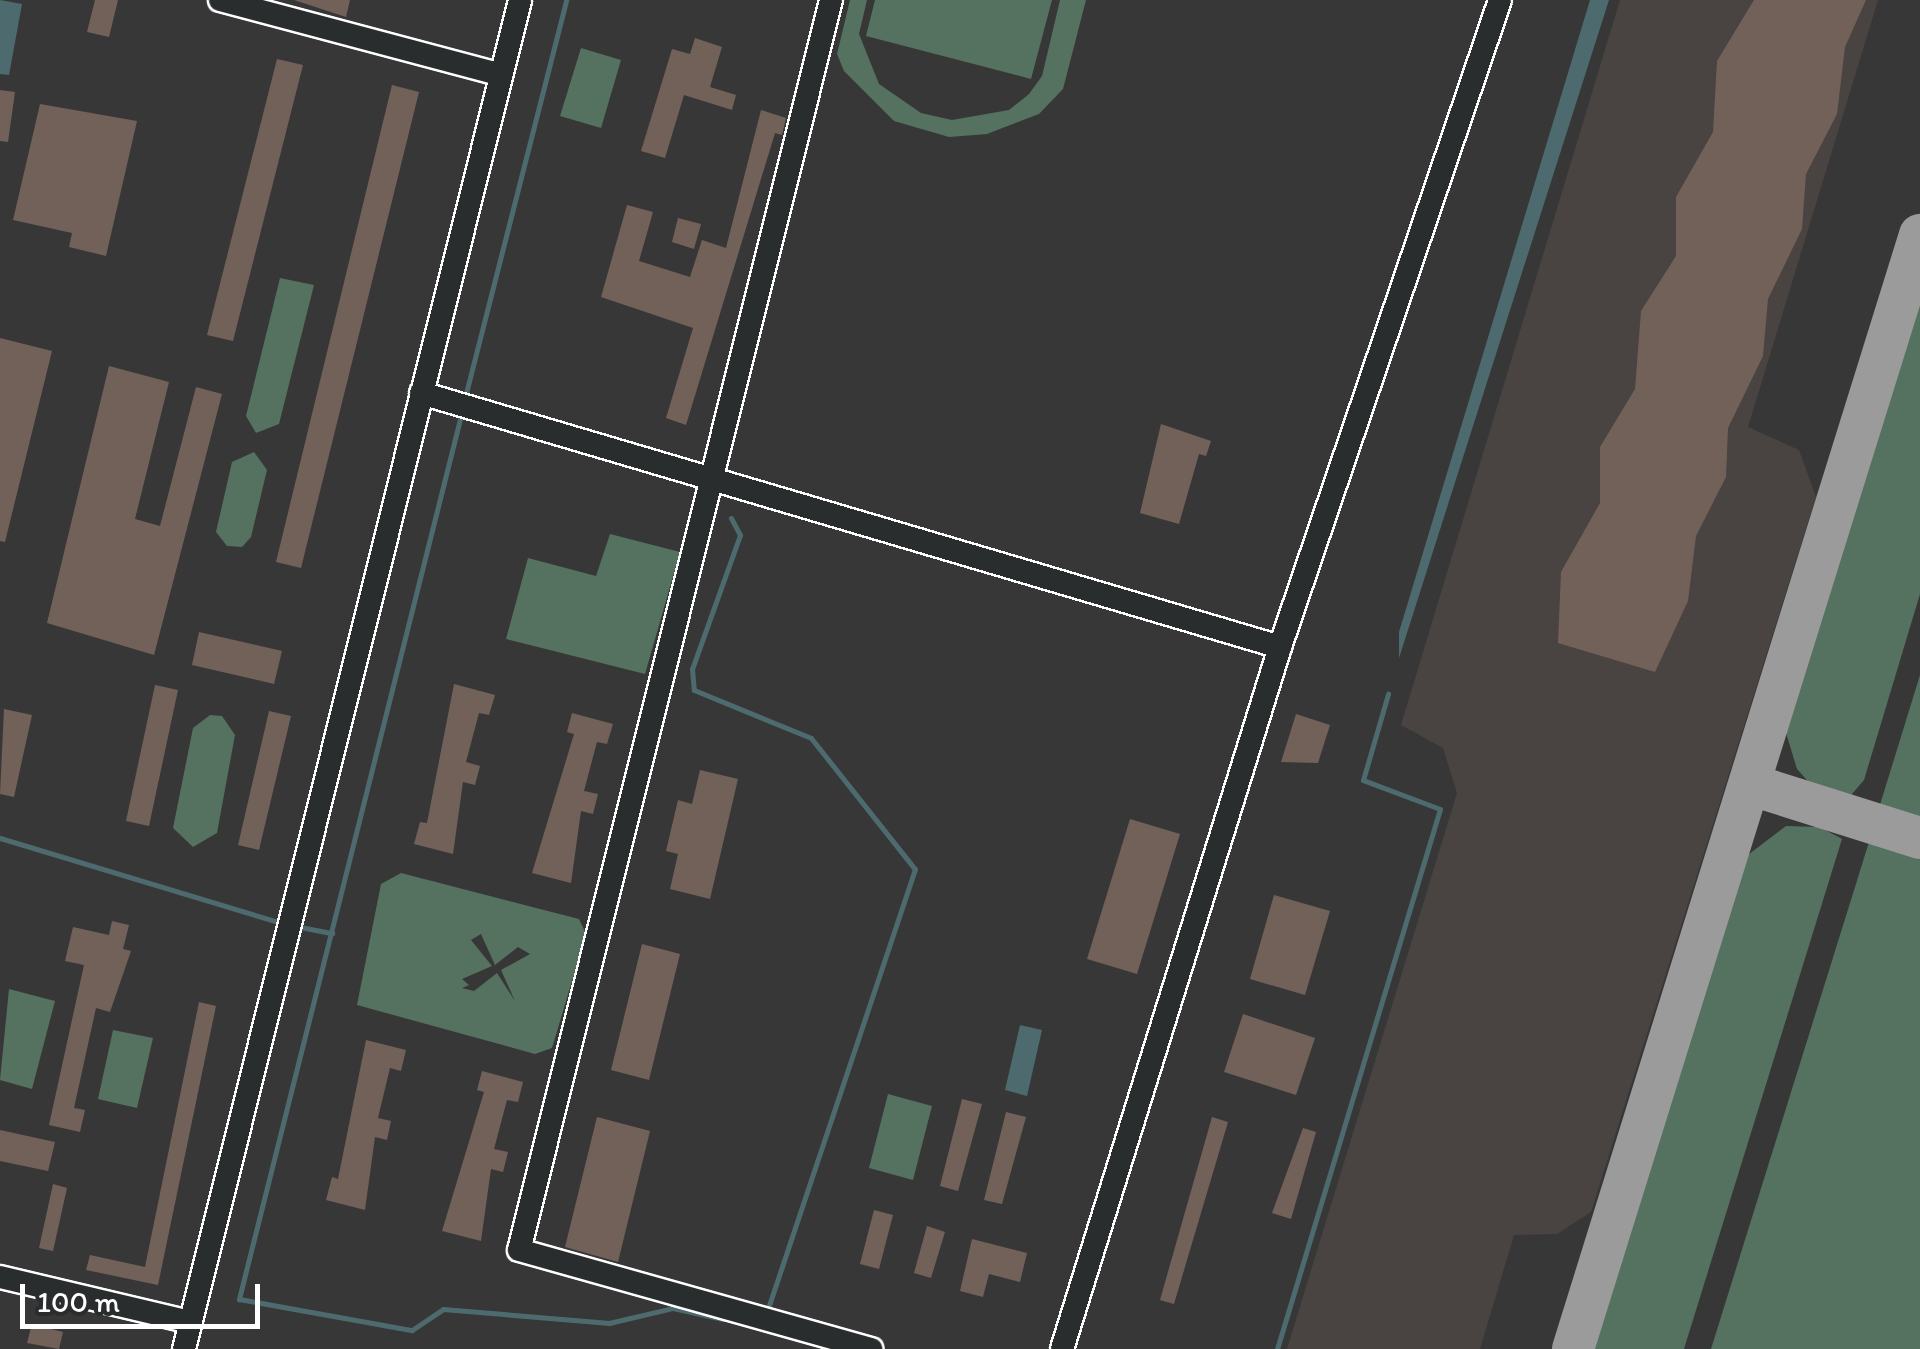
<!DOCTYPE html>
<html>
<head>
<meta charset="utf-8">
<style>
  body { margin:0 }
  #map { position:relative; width:1920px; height:1349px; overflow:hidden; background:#383737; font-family:Itim,sans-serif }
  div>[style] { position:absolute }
  .built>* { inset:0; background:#494441 }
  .green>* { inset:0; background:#557160 }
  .water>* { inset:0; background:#4d6b6f }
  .stream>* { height:5px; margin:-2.5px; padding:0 2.5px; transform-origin:2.5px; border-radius:2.5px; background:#4d6b6f }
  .taxiway>* { height:42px; margin:-21px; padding:0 21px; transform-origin:21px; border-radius:21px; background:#9c9b9b }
  .building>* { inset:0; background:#726159 }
  .roads { filter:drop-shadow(2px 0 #fff) drop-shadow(-2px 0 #fff) drop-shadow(0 2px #fff) drop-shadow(0 -2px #fff) }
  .minor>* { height:22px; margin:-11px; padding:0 11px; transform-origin:11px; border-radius:11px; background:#2a2d2e }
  span { translate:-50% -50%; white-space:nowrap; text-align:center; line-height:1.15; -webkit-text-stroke:10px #2a2d2e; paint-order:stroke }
  .scale { position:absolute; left:20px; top:1284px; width:240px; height:45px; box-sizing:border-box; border:5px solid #fff; border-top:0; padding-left:12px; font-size:30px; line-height:35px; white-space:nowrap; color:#fff; -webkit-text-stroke:8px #2a2d2e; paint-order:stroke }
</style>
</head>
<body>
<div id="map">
  <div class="built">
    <i style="clip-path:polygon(1620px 0,1878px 0,1748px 427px,1799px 450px,1816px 497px,1591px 1212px,1557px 1234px,1514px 1235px,1480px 1349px,1287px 1349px,1457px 793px,1443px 748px,1401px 725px)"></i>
  </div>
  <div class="green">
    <i style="clip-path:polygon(850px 0,867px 0,859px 34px,879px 84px,921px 113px,952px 120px,1009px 110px,1029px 94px,1042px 76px,1060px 0,1086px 0,1063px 89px,1039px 114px,987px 134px,949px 137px,894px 121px,844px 71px,837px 54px)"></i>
    <i style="clip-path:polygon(875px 0,1052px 0,1031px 79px,866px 36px)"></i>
    <i style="clip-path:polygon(581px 48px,621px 60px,601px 128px,560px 116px)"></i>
    <i style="clip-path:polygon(1920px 268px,1920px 594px,1864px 780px,1846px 801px,1814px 788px,1797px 769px,1783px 723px)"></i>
    <i style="clip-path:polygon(280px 278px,314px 285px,279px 424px,256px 433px,246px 416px)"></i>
    <i style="clip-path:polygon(254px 452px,267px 470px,251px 537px,242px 547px,227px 546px,216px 532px,232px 462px)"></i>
    <i style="clip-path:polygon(610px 534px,680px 552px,645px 674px,506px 639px,528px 558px,596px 576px)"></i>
    <i style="clip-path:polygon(1920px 675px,1920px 820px,1879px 808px)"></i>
    <i style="clip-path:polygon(210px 715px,222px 716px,235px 735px,217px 833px,193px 847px,173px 828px,193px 728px)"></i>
    <i style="clip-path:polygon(1786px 826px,1820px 827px,1842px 839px,1684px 1349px,1588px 1349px,1740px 861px)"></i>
    <i style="clip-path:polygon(1869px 842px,1920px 857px,1920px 1349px,1711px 1349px)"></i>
    <i style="clip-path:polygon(evenodd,401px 873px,579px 919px,586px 934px,552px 1048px,535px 1054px,357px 1005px,381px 884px,401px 873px,481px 934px,495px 965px,518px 947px,530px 954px,501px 970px,515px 1001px,497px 973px,474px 991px,462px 988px,469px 985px,462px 979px,492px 966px,471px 940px,481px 934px)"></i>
    <i style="clip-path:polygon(9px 989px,55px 1001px,32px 1089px,0 1080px)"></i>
    <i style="clip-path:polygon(113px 1030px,153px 1038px,137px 1108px,98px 1099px)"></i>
    <i style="clip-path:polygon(888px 1094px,932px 1106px,913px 1180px,869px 1168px)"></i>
  </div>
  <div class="water">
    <i style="clip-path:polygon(0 0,22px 4px,9px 75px,0 74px)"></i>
    <i style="clip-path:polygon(1590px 0,1609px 0,1399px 658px,1399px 632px)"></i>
    <i style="clip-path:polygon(1020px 1025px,1042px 1030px,1027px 1096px,1005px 1090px)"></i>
  </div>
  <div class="stream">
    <i style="left:464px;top:401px;width:414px;rotate:-75.7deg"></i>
    <i style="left:462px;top:411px;width:916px;rotate:104.1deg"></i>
    <i style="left:239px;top:1299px;width:176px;rotate:10.2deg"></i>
    <i style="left:412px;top:1330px;width:37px;rotate:-34deg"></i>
    <i style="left:443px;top:1309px;width:167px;rotate:4.8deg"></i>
    <i style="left:609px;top:1323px;width:66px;rotate:-13.2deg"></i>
    <i style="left:673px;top:1308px;width:51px;rotate:12.4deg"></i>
    <i style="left:731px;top:518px;width:19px;rotate:62deg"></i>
    <i style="left:740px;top:535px;width:142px;rotate:109.7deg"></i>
    <i style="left:692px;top:669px;width:21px;rotate:85deg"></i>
    <i style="left:694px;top:690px;width:126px;rotate:22.3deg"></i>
    <i style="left:811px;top:738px;width:167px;rotate:51.6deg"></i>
    <i style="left:915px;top:869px;width:467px;rotate:108.5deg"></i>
    <i style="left:0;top:838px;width:297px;rotate:16.8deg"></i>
    <i style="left:295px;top:926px;width:38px;rotate:11deg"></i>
    <i style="left:1277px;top:1349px;width:564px;rotate:-73.2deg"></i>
    <i style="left:1440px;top:809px;width:82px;rotate:-159.4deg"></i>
    <i style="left:1363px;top:780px;width:90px;rotate:-73.8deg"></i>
  </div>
  <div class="taxiway">
    <i style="left:1752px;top:785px;width:176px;rotate:17.5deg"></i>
    <i style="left:1573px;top:1349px;width:1167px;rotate:-72.7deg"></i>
  </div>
  <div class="building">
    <i style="clip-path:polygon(95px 0,118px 0,109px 37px,87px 32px)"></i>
    <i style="clip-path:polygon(294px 0,350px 0,346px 17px)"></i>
    <i style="clip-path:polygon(1754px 0,1866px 0,1845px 47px,1837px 114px,1806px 174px,1802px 229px,1768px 299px,1763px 356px,1728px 428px,1726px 477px,1696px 536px,1688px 601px,1655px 672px,1558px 643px,1561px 572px,1600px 503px,1600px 447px,1635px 389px,1641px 311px,1676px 256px,1676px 197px,1713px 132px,1717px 61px)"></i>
    <i style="clip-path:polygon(695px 38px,722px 47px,710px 87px,736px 95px,732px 110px,684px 95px,665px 158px,641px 151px,672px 49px,690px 54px)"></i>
    <i style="clip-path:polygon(277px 59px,303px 65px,233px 341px,207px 335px)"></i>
    <i style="clip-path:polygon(392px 85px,419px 92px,301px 568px,276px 562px)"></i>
    <i style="clip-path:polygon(0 90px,15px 92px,8px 142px,0 141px)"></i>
    <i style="clip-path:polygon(40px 104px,137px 121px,106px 256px,69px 247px,72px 233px,13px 220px)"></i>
    <i style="clip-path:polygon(761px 110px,786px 118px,782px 135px,775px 133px,686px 425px,666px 418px,693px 328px,601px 297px,627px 205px,653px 212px,639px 261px,690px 277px,702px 240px,726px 248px)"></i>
    <i style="clip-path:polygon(678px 218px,701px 224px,694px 249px,672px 242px)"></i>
    <i style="clip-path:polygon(0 338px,52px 351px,5px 542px,0 541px)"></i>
    <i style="clip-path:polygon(109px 366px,169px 382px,135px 519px,160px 526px,196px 387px,222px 394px,154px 655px,47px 623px)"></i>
    <i style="clip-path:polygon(1161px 424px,1211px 441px,1206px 456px,1199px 454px,1179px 524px,1140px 513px)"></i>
    <i style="clip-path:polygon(199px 632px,282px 651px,274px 684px,192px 665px)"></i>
    <i style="clip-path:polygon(454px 684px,495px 695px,489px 715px,479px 713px,466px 762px,480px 766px,475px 785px,463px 782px,453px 854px,414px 844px,420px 822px,427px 823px)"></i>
    <i style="clip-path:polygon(155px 685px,178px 690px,149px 826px,126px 821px)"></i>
    <i style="clip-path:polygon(4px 709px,32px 715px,14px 797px,0 794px)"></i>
    <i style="clip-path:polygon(269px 711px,291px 716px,259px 850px,238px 845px)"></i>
    <i style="clip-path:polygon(572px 713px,613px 724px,607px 744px,597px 742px,584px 791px,598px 794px,593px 814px,581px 811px,571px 883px,532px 873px,574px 734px,567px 732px)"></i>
    <i style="clip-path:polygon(1296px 714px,1330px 725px,1318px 763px,1281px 762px)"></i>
    <i style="clip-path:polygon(700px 770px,738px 779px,710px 899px,670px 889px,678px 854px,666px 851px,678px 800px,692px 804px)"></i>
    <i style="clip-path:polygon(1130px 819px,1180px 834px,1137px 974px,1087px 959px)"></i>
    <i style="clip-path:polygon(1274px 895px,1330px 911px,1305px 995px,1250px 979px)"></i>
    <i style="clip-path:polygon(112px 921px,129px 925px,123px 949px,131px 951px,110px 1012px,96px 1008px,74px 1108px,85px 1110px,80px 1132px,49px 1125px,84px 965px,65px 961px,73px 927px,109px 935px)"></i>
    <i style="clip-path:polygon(642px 944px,680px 954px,649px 1080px,611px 1070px)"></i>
    <i style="clip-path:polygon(199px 1002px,216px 1006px,158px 1285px,86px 1270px,90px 1255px,145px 1267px)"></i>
    <i style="clip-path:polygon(1243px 1014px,1315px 1038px,1296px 1095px,1224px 1072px)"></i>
    <i style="clip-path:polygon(366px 1040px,406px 1050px,401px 1071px,390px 1068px,378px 1118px,391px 1121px,387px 1140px,375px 1137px,365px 1210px,326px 1200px,332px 1177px,338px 1179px)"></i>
    <i style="clip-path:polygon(482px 1071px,523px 1082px,518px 1102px,507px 1100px,494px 1149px,508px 1152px,503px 1172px,491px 1169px,481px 1241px,442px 1231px,484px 1092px,477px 1090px)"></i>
    <i style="clip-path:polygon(962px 1099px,982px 1104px,958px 1191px,940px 1186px)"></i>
    <i style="clip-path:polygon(1006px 1112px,1026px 1117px,1002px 1204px,984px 1200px)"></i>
    <i style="clip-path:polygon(597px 1117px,650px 1131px,618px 1262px,565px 1247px)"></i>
    <i style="clip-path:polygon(1212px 1117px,1228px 1122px,1174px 1304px,1160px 1300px)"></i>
    <i style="clip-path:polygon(1303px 1128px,1316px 1132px,1291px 1219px,1272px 1213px)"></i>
    <i style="clip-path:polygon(0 1130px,55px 1142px,48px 1171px,0 1161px)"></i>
    <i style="clip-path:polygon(53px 1184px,67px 1188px,53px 1251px,39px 1248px)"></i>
    <i style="clip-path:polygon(874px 1210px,893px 1215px,879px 1269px,860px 1264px)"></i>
    <i style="clip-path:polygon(927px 1226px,945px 1232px,931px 1278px,914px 1273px)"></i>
    <i style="clip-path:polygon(972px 1239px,1027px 1253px,1020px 1282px,989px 1274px,983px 1297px,960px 1291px)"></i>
    <i style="clip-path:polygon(32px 1324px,63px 1332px,59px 1349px,27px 1343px)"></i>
  </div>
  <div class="roads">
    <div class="minor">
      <i style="left:220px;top:0;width:291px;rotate:14.9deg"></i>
      <i style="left:831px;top:0;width:1288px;rotate:104.01deg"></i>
      <i style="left:519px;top:1250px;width:366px;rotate:15.7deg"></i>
      <i style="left:421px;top:393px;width:896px;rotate:16.47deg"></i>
      <i style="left:0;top:1277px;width:196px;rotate:13.3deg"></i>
      <i style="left:184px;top:1349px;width:1390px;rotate:-76.01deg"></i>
      <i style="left:1062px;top:1349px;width:735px;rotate:-72.75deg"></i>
      <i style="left:1280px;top:647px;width:683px;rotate:-71.22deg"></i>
    </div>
  </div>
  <div class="scale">100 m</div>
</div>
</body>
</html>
